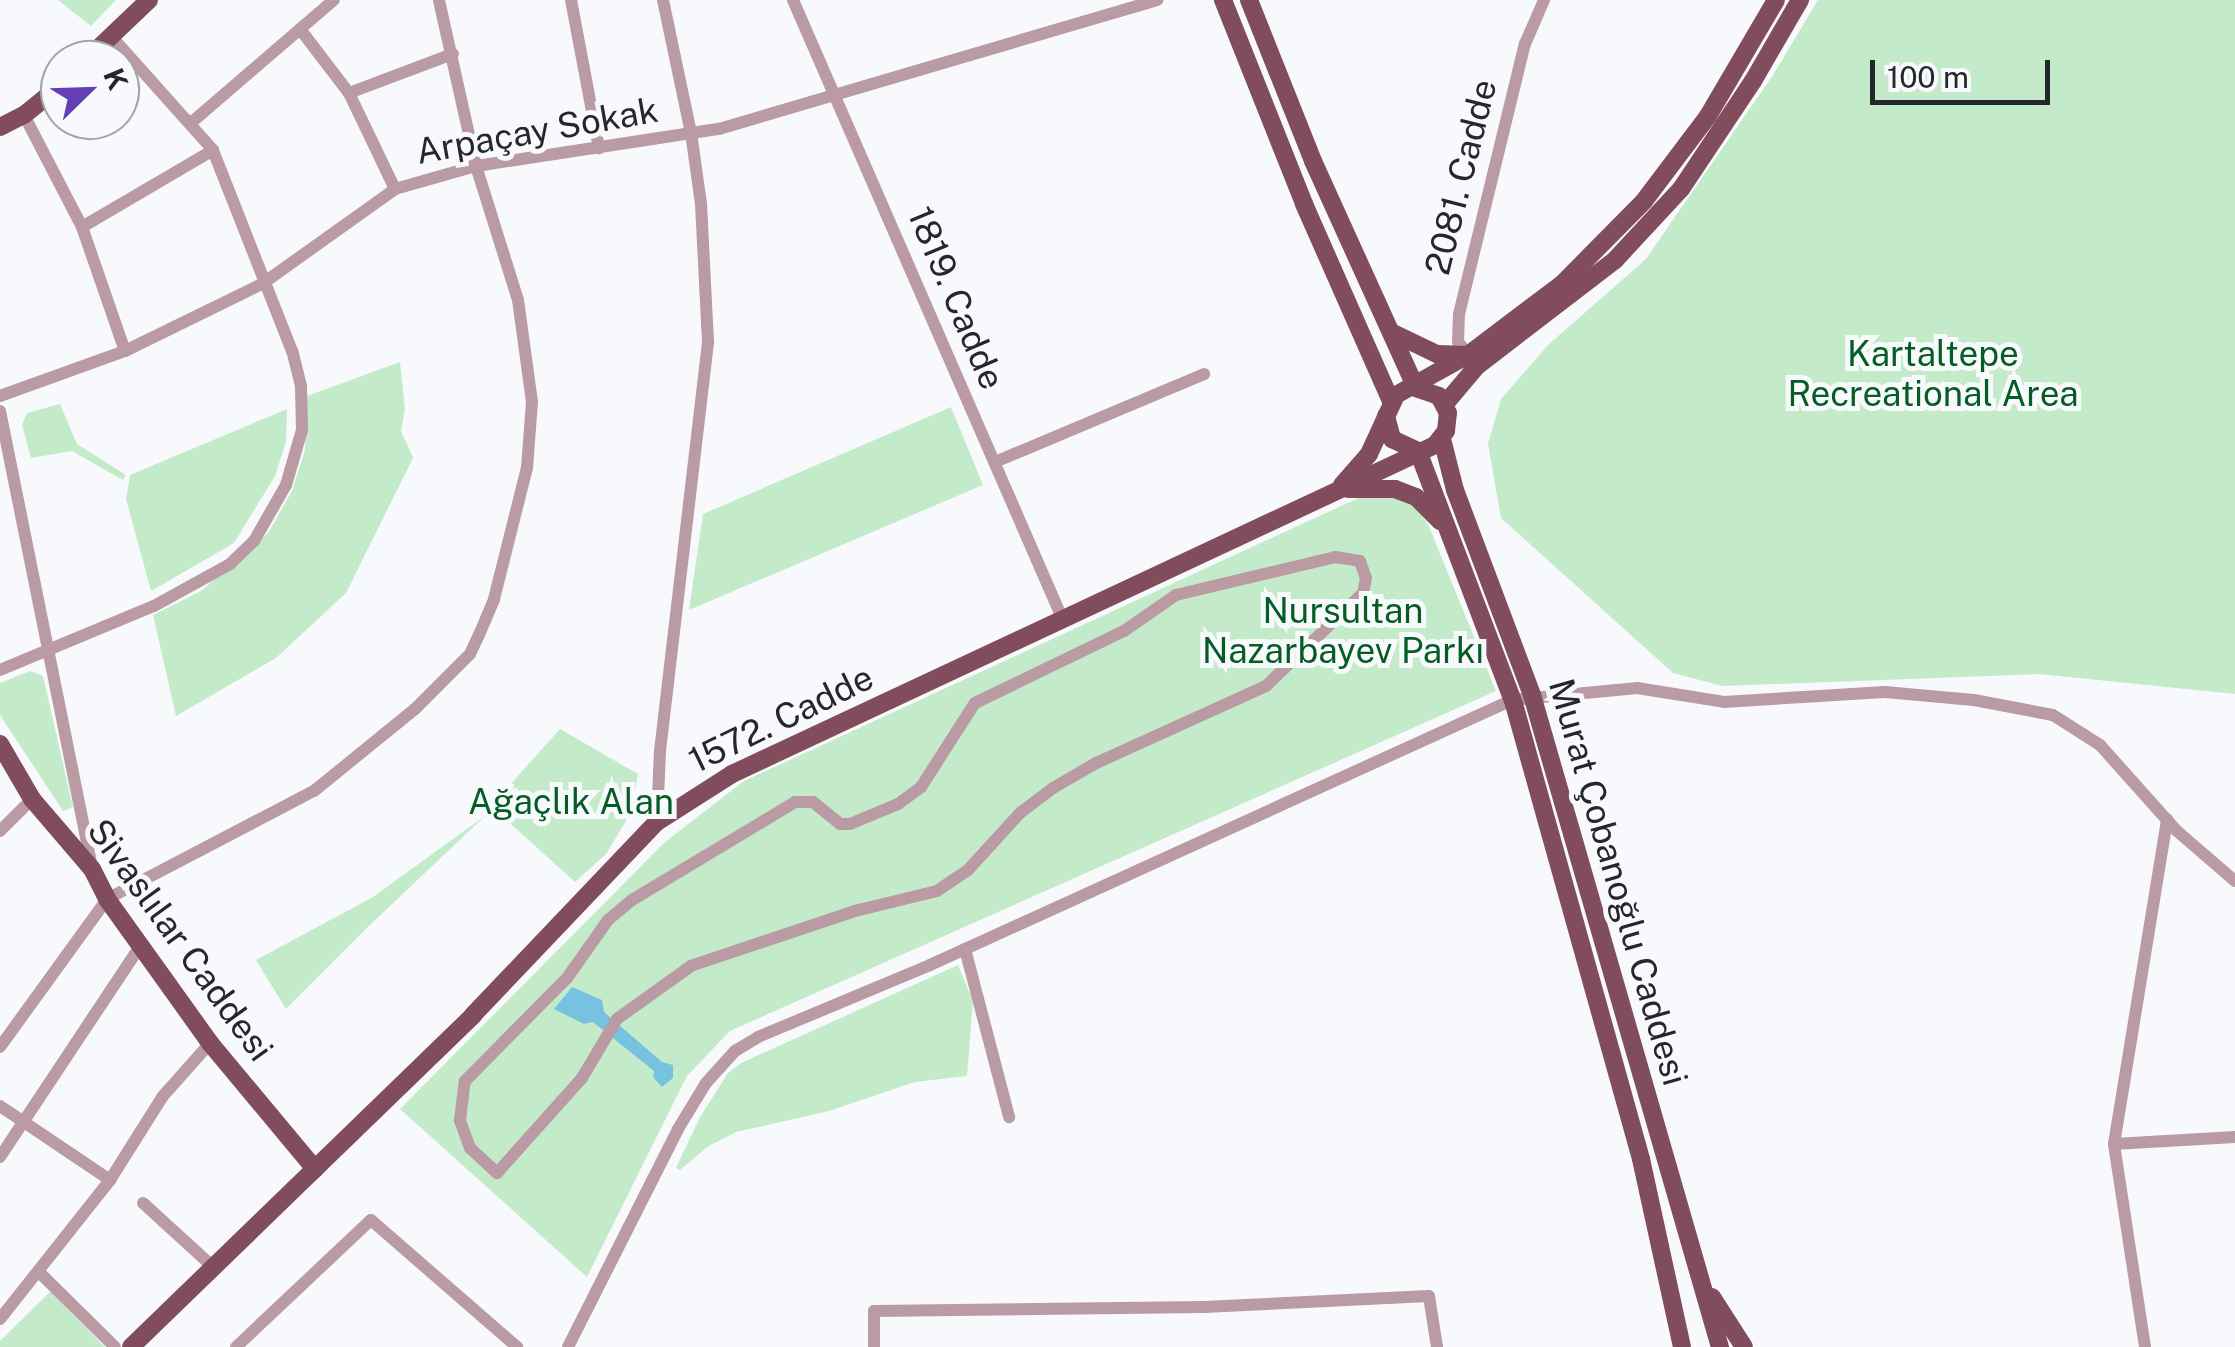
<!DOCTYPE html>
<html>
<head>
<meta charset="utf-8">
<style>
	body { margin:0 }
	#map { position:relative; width:2235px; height:1347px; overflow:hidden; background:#f8f9fd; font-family:"Public Sans",sans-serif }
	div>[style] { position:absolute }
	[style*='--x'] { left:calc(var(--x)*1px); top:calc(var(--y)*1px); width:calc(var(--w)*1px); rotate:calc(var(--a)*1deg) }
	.green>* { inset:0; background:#c4ebc9 }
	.water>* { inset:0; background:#77c2e1 }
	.minor>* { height:12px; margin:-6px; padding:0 6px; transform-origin:6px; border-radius:6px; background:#ba9aa3 }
	.major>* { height:18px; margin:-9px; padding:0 9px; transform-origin:9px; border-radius:9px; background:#814d5c }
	span { translate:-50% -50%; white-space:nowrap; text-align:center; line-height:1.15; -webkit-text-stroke:10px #f8f9fd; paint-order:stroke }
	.street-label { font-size:35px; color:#27272b }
	.park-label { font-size:35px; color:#055c24 }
	.north { position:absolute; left:40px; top:40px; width:100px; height:100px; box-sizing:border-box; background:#f8f9fd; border:2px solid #a4a5a9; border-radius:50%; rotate:67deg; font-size:28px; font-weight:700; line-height:40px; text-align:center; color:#27272b }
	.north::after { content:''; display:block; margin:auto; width:35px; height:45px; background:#643eb7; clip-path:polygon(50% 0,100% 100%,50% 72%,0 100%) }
	.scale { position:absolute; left:1870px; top:60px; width:180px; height:45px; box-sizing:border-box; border:5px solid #27272b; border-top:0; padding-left:12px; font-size:30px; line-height:35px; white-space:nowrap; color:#27272b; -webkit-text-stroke:8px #f8f9fd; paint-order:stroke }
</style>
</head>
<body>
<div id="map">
	<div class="green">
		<i style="clip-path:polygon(58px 0,116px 0,91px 26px)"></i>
		<i style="clip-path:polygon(1818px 0,2235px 0,2235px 694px,2039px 674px,1722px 686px,1673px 673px,1501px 518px,1488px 444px,1501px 399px,1548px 345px,1646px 259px,1773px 75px)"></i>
		<i style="clip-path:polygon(400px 362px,405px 409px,401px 431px,413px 458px,346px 593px,276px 658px,176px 716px,153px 615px,201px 591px,268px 533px,292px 491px,305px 450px,307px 396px)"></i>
		<i style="clip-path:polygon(60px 404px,77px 444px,126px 475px,123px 480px,72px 451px,31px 458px,22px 425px,27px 413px)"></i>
		<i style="clip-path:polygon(951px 407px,983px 485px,689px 610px,703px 514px)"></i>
		<i style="clip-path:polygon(287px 409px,286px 442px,275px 476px,234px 543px,151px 591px,126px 499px,130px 475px)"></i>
		<i style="clip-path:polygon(1365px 495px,1397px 495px,1416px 507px,1428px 524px,1496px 691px,730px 1031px,687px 1076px,587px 1277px,400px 1109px,665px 842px,744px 781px)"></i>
		<i style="clip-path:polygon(30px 671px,43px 676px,73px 807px,63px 811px,0 715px,0 683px)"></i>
		<i style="clip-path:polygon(560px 729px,638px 774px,631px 813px,606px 854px,575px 882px,491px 806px)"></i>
		<i style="clip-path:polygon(486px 815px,370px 925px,286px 1009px,256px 960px,373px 897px)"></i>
		<i style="clip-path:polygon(958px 965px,973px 1001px,967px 1076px,915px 1082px,829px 1111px,736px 1132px,707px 1147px,680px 1170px,676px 1168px,700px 1117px,728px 1073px,741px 1063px)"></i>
		<i style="clip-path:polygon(51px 1291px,105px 1347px,0 1347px,0 1341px)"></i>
	</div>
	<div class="water">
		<i style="clip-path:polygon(572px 987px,602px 1000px,604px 1012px,662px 1062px,673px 1065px,673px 1078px,662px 1087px,653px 1077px,654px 1071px,593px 1022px,584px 1024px,554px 1009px)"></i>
	</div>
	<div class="minor">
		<i style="--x:571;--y:0;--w:151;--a:79.3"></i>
		<i style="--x:793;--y:0;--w:676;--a:66.47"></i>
		<i style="--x:300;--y:29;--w:81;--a:52.6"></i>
		<i style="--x:349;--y:93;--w:106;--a:64.4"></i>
		<i style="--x:349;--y:93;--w:111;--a:-20.6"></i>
		<i style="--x:24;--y:115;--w:126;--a:62.6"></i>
		<i style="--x:82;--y:227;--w:131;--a:70.9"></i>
		<i style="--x:192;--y:122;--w:187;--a:-40.7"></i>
		<i style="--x:82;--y:227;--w:152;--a:-30.4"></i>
		<i style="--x:1469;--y:356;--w:18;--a:-128"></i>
		<i style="--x:1458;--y:342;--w:28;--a:-88"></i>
		<i style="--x:1459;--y:314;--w:278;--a:-76.3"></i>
		<i style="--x:1525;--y:44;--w:48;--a:-66.6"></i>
		<i style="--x:0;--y:396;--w:133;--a:-19.8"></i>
		<i style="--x:125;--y:351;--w:153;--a:-26.1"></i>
		<i style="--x:262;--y:284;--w:163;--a:-35.5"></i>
		<i style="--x:395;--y:189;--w:84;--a:-15.9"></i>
		<i style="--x:476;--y:166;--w:246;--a:-8.7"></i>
		<i style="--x:719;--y:129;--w:457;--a:-16.4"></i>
		<i style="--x:0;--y:411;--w:467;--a:78.6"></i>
		<i style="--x:995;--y:462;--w:227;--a:-22.8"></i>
		<i style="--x:1335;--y:557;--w:25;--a:9"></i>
		<i style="--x:1360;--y:561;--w:18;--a:71"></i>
		<i style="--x:1366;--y:578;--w:15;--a:101"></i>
		<i style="--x:1363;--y:593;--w:134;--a:136.2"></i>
		<i style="--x:1266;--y:686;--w:187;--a:155.6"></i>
		<i style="--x:1096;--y:763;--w:50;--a:149.8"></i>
		<i style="--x:1053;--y:788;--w:41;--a:142.9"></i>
		<i style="--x:1020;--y:813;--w:77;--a:132.4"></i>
		<i style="--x:968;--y:870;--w:37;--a:146"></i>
		<i style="--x:937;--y:891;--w:84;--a:166.3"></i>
		<i style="--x:855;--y:911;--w:173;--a:161.5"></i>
		<i style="--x:691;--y:966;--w:91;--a:144.4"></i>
		<i style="--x:617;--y:1019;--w:69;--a:120.7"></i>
		<i style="--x:582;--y:1078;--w:127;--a:131.8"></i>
		<i style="--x:497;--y:1173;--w:37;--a:-137"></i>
		<i style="--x:470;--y:1148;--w:30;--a:-110"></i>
		<i style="--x:460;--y:1120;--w:39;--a:-83"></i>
		<i style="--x:465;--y:1081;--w:145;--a:-45.3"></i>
		<i style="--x:567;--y:978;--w:71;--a:-54.7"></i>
		<i style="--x:608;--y:920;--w:31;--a:-40"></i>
		<i style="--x:632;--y:900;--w:190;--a:-31"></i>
		<i style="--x:795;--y:802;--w:18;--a:0"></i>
		<i style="--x:813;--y:802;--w:35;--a:39"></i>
		<i style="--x:840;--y:824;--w:10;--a:0"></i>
		<i style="--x:850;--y:824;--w:52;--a:-22.6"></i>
		<i style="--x:898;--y:804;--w:29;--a:-36"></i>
		<i style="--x:921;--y:787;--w:100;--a:-57.3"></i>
		<i style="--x:975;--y:703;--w:165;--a:-25.8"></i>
		<i style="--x:1124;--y:631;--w:63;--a:-34.7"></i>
		<i style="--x:1176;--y:595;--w:163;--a:-13.4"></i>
		<i style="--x:0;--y:670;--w:167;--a:-22.6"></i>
		<i style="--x:154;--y:606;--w:87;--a:-28.9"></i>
		<i style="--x:230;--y:564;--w:33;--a:-44"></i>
		<i style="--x:254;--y:541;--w:64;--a:-60.3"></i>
		<i style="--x:286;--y:485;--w:57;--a:-73.8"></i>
		<i style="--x:302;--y:430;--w:44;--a:-91.3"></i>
		<i style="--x:301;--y:386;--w:36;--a:-104"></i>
		<i style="--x:292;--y:351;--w:216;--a:-111.5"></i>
		<i style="--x:213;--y:150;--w:154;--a:-131.8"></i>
		<i style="--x:657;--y:822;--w:71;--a:-87.6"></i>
		<i style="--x:660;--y:751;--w:412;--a:-83.3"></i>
		<i style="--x:708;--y:342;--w:138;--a:-92.9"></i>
		<i style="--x:701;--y:204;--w:72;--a:-98"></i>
		<i style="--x:691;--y:133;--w:136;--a:-101.9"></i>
		<i style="--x:0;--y:831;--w:45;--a:-45"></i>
		<i style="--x:965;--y:949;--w:174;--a:75.3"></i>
		<i style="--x:0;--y:1047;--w:183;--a:-54.1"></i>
		<i style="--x:107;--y:899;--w:233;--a:-27.6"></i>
		<i style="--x:314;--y:791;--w:130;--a:-39.1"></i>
		<i style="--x:415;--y:709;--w:78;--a:-45"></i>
		<i style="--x:470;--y:654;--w:21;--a:-65"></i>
		<i style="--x:479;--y:635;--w:39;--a:-67"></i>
		<i style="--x:494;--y:599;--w:135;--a:-75.9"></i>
		<i style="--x:527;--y:468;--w:66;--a:-85.7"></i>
		<i style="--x:532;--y:402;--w:103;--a:-97.8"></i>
		<i style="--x:518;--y:300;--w:140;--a:-107.4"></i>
		<i style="--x:476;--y:166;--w:170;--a:-102.6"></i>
		<i style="--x:0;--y:1106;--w:133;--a:33.9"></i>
		<i style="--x:2114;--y:1144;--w:121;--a:-3.3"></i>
		<i style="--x:0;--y:1157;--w:255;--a:-56.4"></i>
		<i style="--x:143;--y:1203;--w:92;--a:42.4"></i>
		<i style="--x:40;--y:1273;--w:105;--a:44.6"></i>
		<i style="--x:0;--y:1319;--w:177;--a:-51.6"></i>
		<i style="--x:110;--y:1180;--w:99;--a:-57.8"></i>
		<i style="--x:163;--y:1096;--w:71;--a:-48.4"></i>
		<i style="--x:236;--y:1347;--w:185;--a:-43.3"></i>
		<i style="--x:371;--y:1220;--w:194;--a:41"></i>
		<i style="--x:568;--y:1347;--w:244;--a:-63.2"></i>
		<i style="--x:678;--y:1129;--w:54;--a:-58.7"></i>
		<i style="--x:706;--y:1083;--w:43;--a:-47.8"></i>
		<i style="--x:735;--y:1051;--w:27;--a:-31"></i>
		<i style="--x:758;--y:1037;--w:186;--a:-22.7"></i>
		<i style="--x:930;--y:965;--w:639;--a:-24.48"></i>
		<i style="--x:1512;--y:700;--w:126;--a:-5.5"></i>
		<i style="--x:1637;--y:688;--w:88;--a:9.1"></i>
		<i style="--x:1724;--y:702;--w:161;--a:-3.6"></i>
		<i style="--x:1885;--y:692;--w:89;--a:5.1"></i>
		<i style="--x:1974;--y:700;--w:80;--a:10.8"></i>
		<i style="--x:2053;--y:715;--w:56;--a:32.6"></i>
		<i style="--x:2100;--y:745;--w:115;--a:48.2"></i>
		<i style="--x:2177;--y:831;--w:77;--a:40.8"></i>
		<i style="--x:874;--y:1347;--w:36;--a:-90"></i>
		<i style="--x:874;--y:1311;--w:330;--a:-0.7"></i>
		<i style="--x:1204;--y:1307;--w:225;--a:-2.8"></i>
		<i style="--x:1429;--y:1296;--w:52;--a:81.1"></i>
		<i style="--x:2145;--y:1347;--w:205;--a:-98.7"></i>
		<i style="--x:2114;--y:1144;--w:329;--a:-80.7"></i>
	</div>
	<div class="major">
		<i style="--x:1223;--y:0;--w:219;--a:68.3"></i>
		<i style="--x:1304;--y:204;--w:215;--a:66.2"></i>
		<i style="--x:1249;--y:0;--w:173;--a:68.3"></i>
		<i style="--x:1313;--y:161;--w:249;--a:65.6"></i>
		<i style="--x:86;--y:60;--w:87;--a:-43.6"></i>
		<i style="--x:0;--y:127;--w:27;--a:-27"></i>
		<i style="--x:24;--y:115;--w:46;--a:-38.9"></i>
		<i style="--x:1391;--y:332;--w:51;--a:25.6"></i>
		<i style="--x:1437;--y:354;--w:31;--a:2"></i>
		<i style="--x:1445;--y:404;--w:50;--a:-49.9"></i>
		<i style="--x:1477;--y:366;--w:174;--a:-37.5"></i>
		<i style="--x:1615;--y:260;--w:97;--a:-47.1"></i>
		<i style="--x:1681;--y:189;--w:130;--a:-56.3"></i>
		<i style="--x:1753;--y:81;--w:94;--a:-59.9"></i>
		<i style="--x:1386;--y:416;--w:24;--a:75"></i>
		<i style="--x:1392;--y:439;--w:29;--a:25"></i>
		<i style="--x:1442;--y:439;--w:53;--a:75.7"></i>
		<i style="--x:1455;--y:490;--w:219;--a:69.4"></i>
		<i style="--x:1532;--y:695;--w:679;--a:73.92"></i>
		<i style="--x:1418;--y:451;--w:271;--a:69.2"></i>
		<i style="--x:1514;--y:704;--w:472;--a:74.4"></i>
		<i style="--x:1641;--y:1159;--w:192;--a:77.7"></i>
		<i style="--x:1342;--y:485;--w:41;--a:-48.9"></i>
		<i style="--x:1369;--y:454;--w:65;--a:-65.4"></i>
		<i style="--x:1396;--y:395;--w:82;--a:-29.1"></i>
		<i style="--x:1468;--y:355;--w:118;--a:-37.1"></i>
		<i style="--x:1562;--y:284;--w:117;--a:-45.3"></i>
		<i style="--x:1644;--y:201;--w:106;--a:-53"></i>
		<i style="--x:1708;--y:116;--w:134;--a:-59.6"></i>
		<i style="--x:1348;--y:489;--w:47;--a:0"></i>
		<i style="--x:1395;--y:489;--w:22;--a:21"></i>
		<i style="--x:1416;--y:497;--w:34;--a:45"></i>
		<i style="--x:0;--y:744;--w:64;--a:59.8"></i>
		<i style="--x:32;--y:799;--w:92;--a:49.4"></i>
		<i style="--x:92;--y:869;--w:34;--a:63"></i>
		<i style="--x:107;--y:899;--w:177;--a:54.4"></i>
		<i style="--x:210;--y:1043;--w:164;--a:50.2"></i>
		<i style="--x:1712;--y:1297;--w:59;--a:57.4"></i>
		<i style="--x:131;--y:1347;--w:477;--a:-44.1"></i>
		<i style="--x:473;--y:1015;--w:267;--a:-46.4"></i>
		<i style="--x:657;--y:822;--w:89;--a:-32.6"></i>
		<i style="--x:732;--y:774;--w:776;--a:-25.08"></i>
		<i style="--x:1435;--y:445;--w:18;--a:-52"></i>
		<i style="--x:1446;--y:431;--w:18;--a:-84"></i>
		<i style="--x:1448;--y:413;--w:19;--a:-118"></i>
		<i style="--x:1439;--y:396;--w:24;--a:-161"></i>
	</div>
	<div class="street-label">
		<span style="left:537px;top:131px;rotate:-10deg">Arpaçay Sokak</span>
		<span style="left:1461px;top:177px;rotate:-76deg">2081. Cadde</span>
		<span style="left:956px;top:298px;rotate:67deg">1819. Cadde</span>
		<span style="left:781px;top:719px;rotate:-26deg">1572. Cadde</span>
		<span style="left:1618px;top:882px;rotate:74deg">Murat Çobanoğlu Caddesi</span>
		<span style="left:180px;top:940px;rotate:54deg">Sivaslılar Caddesi</span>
	</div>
	<div class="park-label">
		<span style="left:1933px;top:374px">Kartaltepe<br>Recreational Area</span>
		<span style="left:1343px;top:631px">Nursultan<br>Nazarbayev Parkı</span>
		<span style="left:571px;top:802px">Ağaçlık Alan</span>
	</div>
	<div class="north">K</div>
	<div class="scale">100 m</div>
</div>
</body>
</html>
